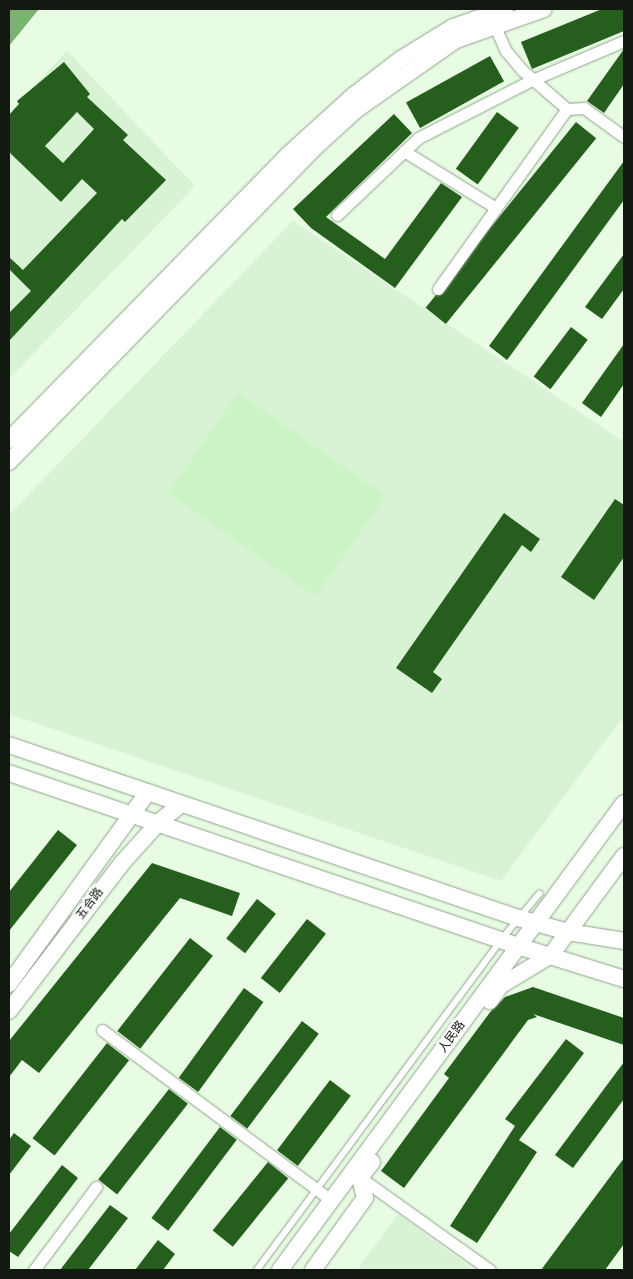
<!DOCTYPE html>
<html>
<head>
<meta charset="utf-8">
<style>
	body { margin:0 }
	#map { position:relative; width:633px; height:1279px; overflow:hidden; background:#e8fce4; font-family:"Nunito Sans","Noto Sans SC",sans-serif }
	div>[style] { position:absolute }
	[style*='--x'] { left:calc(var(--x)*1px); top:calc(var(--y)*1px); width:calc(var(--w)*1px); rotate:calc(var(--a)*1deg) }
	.built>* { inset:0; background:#d8f2d4 }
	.green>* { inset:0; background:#ccf3c5; transform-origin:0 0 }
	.water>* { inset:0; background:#79b36f }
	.building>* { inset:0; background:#265e1d; transform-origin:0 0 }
	.roads { filter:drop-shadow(0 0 1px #90a28d) drop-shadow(0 0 1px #90a28d) }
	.lane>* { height:5.5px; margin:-2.75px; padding:0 2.75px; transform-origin:2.75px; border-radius:2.75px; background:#fff }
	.street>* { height:11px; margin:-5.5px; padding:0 5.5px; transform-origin:5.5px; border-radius:5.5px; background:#fff }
	.secondary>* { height:16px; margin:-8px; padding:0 8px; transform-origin:8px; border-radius:8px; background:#fff }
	span { translate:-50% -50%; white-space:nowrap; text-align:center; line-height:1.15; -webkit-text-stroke:5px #fff; paint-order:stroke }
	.street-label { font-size:12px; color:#121911 }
	.frame { position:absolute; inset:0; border:10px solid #121911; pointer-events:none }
</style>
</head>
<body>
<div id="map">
	<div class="built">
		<i style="clip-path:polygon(67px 51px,195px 186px,9px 379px,9px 113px)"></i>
		<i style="clip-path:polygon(293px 221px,624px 442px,624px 716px,501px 881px,9px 714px,9px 515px)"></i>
		<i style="clip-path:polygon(398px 1214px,474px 1270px,357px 1270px)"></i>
	</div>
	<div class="green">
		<i style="left:238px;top:393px;width:180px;height:122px;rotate:35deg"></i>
	</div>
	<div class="water">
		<i style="clip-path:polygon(9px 9px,39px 9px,9px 46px)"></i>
	</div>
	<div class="building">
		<i style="clip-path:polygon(602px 9px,624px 9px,624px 31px,532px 69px,521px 42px)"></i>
		<i style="clip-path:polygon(624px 49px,624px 84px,604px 113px,587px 101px)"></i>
		<i style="left:490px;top:56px;width:29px;height:96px;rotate:61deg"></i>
		<i style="clip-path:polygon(evenodd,64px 62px,90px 94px,87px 97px,128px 135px,123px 140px,166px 180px,125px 222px,122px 219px,9px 341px,9px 313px,31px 291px,9px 269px,9px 257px,23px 270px,97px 193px,82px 179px,61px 202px,9px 152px,9px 115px,19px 104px,17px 101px,64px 62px,77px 112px,94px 129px,63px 163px,45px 146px,77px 112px)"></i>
		<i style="left:497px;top:112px;width:27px;height:70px;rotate:36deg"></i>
		<i style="clip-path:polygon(394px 114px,412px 133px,326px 217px,385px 259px,441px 183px,462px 197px,395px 288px,311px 228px,293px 209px)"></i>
		<i style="left:576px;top:122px;width:26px;height:239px;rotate:39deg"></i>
		<i style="clip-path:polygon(624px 161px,624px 200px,507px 360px,489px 346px)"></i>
		<i style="clip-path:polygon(624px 254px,624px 289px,602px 319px,585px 307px)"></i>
		<i style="left:571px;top:327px;width:21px;height:62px;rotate:37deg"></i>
		<i style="clip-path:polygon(624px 344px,624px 384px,601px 417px,582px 403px)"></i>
		<i style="clip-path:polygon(615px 499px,624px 505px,624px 557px,594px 600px,561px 577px)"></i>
		<i style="clip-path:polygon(504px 513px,540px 539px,531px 552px,522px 545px,433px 672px,442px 679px,432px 693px,396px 668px)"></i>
		<i style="clip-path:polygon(58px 830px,77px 845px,9px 931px,9px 892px)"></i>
		<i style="clip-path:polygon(152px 863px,240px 893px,232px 916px,180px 898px,39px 1073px,22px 1060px,9px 1077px,9px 1041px)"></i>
		<i style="left:257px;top:899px;width:24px;height:50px;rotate:38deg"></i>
		<i style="left:307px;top:919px;width:24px;height:75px;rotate:38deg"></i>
		<i style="left:190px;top:938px;width:29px;height:118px;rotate:38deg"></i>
		<i style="clip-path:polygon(533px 987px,624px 1018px,624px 1045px,533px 1014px,537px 1017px,528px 1020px,404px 1188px,381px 1171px,449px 1078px,444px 1074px,491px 1011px,505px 997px)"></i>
		<i style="left:244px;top:988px;width:24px;height:111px;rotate:36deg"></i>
		<i style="left:302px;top:1021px;width:21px;height:119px;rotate:37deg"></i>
		<i style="clip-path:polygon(566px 1039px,584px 1053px,519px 1140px,537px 1152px,477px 1243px,450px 1226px,515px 1126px,505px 1119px)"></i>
		<i style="left:107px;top:1043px;width:28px;height:121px;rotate:38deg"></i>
		<i style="clip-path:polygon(624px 1062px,624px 1099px,573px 1168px,555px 1155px)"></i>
		<i style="left:330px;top:1080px;width:26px;height:88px;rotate:37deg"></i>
		<i style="left:169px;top:1089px;width:24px;height:115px;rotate:38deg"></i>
		<i style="left:220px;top:1127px;width:21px;height:114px;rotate:37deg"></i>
		<i style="clip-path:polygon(14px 1133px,31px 1146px,9px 1175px,9px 1140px)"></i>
		<i style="clip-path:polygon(624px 1158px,624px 1244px,605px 1270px,541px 1270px)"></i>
		<i style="left:268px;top:1162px;width:26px;height:88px;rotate:39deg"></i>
		<i style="clip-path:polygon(62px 1165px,78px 1178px,18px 1257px,9px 1251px,9px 1234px)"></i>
		<i style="clip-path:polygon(110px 1205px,128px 1218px,88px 1270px,60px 1270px)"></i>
		<i style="clip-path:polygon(158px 1240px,175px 1254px,163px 1270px,135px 1270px)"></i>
	</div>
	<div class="roads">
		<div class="lane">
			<i style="--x:257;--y:1270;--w:410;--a:-53.5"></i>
			<i style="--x:501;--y:940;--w:60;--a:-50.4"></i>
		</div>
		<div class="street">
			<i style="--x:492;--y:20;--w:34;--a:66"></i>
			<i style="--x:506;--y:51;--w:25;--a:50"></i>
			<i style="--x:522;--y:70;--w:60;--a:40.9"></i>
			<i style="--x:404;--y:151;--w:108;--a:31.8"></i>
			<i style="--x:337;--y:215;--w:112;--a:-43.5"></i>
			<i style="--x:418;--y:138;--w:128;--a:-27"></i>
			<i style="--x:532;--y:80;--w:100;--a:-23"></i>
			<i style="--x:438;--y:289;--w:221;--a:-54.4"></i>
			<i style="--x:567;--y:109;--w:17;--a:-3"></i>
			<i style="--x:584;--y:108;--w:49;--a:35.9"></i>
			<i style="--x:102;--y:1030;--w:285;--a:36.6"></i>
			<i style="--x:358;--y:1176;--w:162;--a:35.5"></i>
			<i style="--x:34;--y:1270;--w:104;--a:-53.2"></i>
		</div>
		<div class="secondary">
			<i style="--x:9;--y:440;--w:399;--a:-45.6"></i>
			<i style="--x:288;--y:155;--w:89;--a:-42.3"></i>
			<i style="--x:354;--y:95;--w:59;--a:-37.5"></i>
			<i style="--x:401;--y:59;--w:61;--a:-31.6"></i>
			<i style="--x:453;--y:27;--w:55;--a:-19.1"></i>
			<i style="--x:9;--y:462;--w:434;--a:-45.8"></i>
			<i style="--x:311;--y:151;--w:61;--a:-42.3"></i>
			<i style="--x:356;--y:110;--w:122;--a:-35"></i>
			<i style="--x:456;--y:40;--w:93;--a:-19.4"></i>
			<i style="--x:9;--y:745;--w:538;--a:18.77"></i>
			<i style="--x:518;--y:918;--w:52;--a:15.6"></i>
			<i style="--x:568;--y:932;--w:57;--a:9.1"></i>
			<i style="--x:9;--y:773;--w:538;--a:18.77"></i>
			<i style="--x:518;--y:946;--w:111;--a:17.3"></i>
			<i style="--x:9;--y:984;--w:237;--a:-54.1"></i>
			<i style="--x:490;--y:1001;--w:18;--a:-56"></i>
			<i style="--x:500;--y:986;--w:60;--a:-31.3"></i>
			<i style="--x:551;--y:955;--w:123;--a:-53.6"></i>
			<i style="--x:9;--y:1011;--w:188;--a:-52.6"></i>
			<i style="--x:123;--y:862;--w:54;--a:-48"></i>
			<i style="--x:159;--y:822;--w:27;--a:-39"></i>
			<i style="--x:280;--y:1270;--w:580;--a:-53.62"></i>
			<i style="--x:313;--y:1270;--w:89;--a:-54.2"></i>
			<i style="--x:365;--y:1198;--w:21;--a:-104"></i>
			<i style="--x:360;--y:1178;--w:20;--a:-53"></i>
		</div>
	</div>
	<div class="street-label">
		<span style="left:90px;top:904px;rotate:-53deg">五合路</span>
		<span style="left:452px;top:1037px;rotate:-54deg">人民路</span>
	</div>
	<div class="frame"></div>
</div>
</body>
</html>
